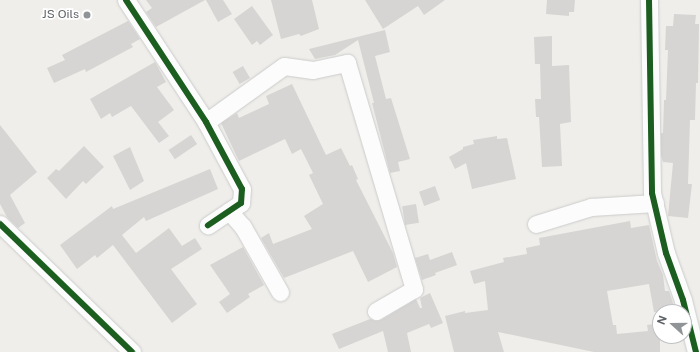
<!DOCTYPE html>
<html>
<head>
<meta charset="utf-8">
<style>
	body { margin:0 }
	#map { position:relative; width:700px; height:352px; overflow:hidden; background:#efeeea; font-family:"Public Sans",sans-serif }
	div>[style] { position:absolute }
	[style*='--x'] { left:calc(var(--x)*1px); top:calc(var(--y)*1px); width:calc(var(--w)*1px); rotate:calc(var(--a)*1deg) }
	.building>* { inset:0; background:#d6d5d3; transform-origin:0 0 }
	.roads { filter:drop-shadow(0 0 1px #cbcccc) drop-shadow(0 0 1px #cbcccc) }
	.minor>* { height:17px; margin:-8.5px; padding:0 8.5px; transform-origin:8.5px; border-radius:8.5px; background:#fdfcfc }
	.cycleway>* { height:6px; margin:-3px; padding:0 3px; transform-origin:3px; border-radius:3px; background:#1b5e20 }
	.dots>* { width:11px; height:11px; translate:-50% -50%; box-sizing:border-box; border:2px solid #fff; border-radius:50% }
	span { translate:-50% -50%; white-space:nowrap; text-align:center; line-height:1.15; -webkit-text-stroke:3.5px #fff; paint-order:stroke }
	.poi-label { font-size:12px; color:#5f6368 }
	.right { translate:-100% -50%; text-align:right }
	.north { position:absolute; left:652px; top:304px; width:40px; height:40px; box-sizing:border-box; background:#fff; border:1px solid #bfc1c3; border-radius:50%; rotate:291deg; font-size:11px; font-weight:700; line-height:16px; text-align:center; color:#5f6368 }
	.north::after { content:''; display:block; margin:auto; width:14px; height:18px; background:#919496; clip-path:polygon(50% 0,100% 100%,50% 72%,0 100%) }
</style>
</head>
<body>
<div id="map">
	<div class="building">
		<i style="clip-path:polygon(146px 0,205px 0,156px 27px,146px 12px,152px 8px)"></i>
		<i style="clip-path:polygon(206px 0,223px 0,232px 14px,218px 22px)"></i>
		<i style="clip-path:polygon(271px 0,312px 0,319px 29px,301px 36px,299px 34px,281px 39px)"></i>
		<i style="clip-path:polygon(365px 0,445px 0,424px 15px,418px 6px,383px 29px)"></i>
		<i style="clip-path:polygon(547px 0,575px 0,574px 12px,569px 12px,569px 16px,546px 14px)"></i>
		<i style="clip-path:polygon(252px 6px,273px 35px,260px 45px,257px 41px,252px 45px,234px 19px)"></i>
		<i style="clip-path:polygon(674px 14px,696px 15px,695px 24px,699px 24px,698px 83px,696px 83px,695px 120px,690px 120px,688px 184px,692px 184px,688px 218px,668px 216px,673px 163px,663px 162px,661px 155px,661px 133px,663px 133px,664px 100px,666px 100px,668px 50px,665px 50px,666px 26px,673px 26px)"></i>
		<i style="clip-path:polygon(128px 21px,140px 39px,131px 44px,133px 47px,86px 72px,85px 69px,54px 83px,47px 68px,65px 60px,62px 55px)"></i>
		<i style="clip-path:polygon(385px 30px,390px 52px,375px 56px,386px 99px,391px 98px,410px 159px,398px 162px,400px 171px,390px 173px,372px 103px,374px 103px,358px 40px,335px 55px,315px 59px,309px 49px)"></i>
		<i style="clip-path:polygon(552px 36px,552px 66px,569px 65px,571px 122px,560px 124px,562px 166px,542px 167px,539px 117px,536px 117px,535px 99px,541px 99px,540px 64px,535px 64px,534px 37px)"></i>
		<i style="clip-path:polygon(155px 62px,166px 82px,157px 87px,174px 110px,158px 122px,169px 136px,159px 143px,131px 106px,112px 117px,110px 113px,101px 119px,90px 99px)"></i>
		<i style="left:243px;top:66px;width:14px;height:12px;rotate:60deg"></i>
		<i style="clip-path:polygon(292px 84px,326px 155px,341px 148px,350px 166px,352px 165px,358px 179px,356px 180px,393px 253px,397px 267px,368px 282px,353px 251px,284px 278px,261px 238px,269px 233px,273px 244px,312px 229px,304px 216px,323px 204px,309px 175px,313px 173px,301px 149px,292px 154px,285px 139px,239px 161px,221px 123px,237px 113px,239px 118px,269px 104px,266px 96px)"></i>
		<i style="clip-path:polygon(0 125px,37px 172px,10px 195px,25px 223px,18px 228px,7px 217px,0 204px)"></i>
		<i style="left:191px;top:135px;width:11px;height:27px;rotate:56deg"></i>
		<i style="clip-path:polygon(497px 136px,497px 139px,507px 138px,516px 179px,472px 189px,466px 163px,455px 169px,449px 157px,463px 149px,463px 147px,474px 144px,473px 140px)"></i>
		<i style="clip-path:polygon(84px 146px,104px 167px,86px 184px,83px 181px,66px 199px,47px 178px,56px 169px,59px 171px)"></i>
		<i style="clip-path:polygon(130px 147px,144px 181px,130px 190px,113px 156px)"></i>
		<i style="clip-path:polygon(210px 169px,218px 189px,146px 221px,144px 217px,122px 235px,136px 253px,169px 228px,182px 246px,195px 238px,202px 249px,171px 269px,197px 304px,172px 323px,113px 245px,97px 258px,95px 255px,77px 269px,60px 245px,112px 206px,113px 209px)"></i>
		<i style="left:435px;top:186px;width:15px;height:17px;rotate:70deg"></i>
		<i style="left:416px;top:204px;width:19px;height:14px;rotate:81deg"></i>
		<i style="clip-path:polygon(630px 221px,631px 228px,649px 225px,657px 261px,663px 275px,665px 291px,669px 291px,676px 312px,654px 312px,649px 284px,607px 291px,613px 325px,616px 325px,617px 334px,648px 331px,647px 325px,660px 323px,660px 352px,594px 352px,498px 332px,504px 352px,454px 352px,445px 316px,465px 311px,465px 313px,488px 310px,485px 281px,474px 284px,470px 271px,504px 262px,503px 258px,527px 254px,526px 248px,540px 245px,539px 238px)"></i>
		<i style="clip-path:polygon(243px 247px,264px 285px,248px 294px,250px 297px,227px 313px,219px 302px,230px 294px,210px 265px)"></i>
		<i style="clip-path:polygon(452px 252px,457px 265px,435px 273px,436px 275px,422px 280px,415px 258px,428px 254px,430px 260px)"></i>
		<i style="clip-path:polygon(430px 293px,443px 323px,431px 328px,429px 324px,407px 333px,411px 352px,388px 352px,383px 331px,339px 349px,332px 334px,370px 319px,376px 321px,381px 320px,416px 299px,420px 308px,422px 308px,420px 298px)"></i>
	</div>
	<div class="roads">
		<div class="minor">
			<i style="--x:126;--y:0;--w:146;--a:56.7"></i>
			<i style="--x:206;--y:122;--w:76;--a:61.8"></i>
			<i style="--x:242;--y:189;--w:14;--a:94"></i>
			<i style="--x:241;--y:203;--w:40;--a:146"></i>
			<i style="--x:649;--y:0;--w:193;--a:89.1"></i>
			<i style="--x:652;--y:193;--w:62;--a:76.9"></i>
			<i style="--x:666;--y:253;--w:50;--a:70.1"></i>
			<i style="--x:683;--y:300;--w:54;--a:76"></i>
			<i style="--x:206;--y:122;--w:96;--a:-35.7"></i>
			<i style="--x:284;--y:66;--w:29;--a:8"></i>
			<i style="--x:313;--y:70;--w:35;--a:-12"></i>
			<i style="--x:347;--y:63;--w:236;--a:73.5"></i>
			<i style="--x:414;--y:289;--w:44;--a:149.9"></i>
			<i style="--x:229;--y:211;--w:21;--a:49"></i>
			<i style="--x:243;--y:227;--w:75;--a:60.4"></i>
			<i style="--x:0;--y:224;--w:184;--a:44.1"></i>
			<i style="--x:536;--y:224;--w:58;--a:-17.2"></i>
			<i style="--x:591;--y:207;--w:64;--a:-3.6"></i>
		</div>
	</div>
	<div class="cycleway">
		<i style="--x:126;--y:0;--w:146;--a:56.7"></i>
		<i style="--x:206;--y:122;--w:76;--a:61.8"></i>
		<i style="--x:242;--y:189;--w:14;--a:94"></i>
		<i style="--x:241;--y:203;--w:40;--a:146"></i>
		<i style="--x:649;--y:0;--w:193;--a:89.1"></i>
		<i style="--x:652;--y:193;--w:62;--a:76.9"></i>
		<i style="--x:666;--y:253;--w:50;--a:70.1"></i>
		<i style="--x:683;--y:300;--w:54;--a:76"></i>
		<i style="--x:0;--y:224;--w:184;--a:44.1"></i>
	</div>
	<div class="dots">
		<i style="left:87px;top:15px;background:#919496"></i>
	</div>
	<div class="poi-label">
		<span class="right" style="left:79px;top:15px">JS Oils</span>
	</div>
	<div class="north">N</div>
</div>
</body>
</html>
